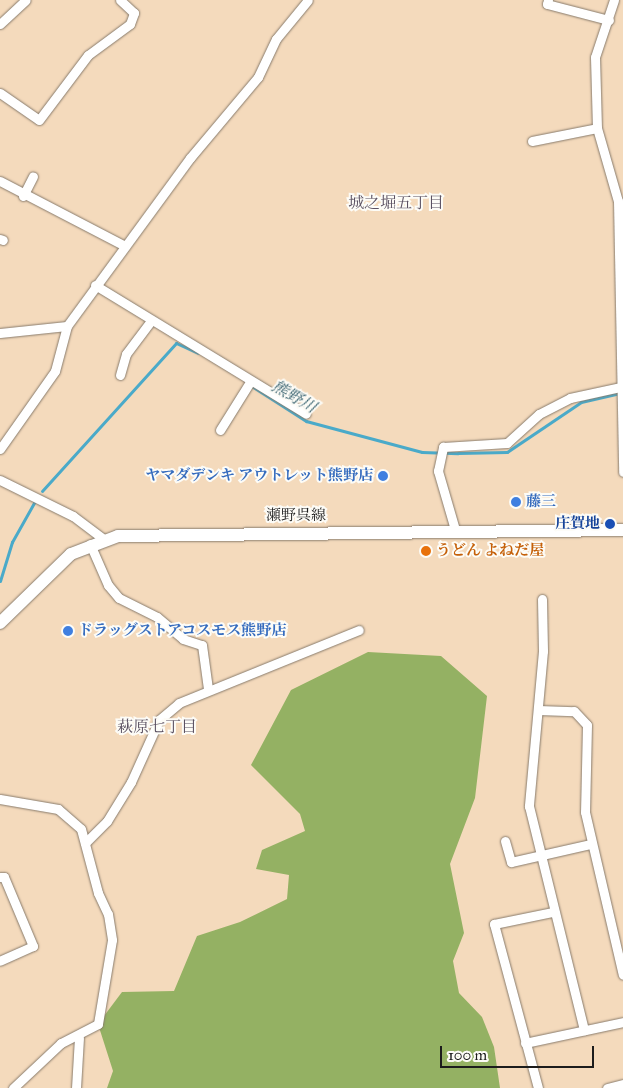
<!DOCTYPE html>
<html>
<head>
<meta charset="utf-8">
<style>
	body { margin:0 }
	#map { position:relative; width:623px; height:1088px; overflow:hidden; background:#f4dabc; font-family:"IM FELL Great Primer","Noto Serif JP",serif }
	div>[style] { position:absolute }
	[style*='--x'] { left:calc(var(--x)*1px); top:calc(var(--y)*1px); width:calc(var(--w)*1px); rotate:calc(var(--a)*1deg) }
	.forest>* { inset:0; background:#94b163 }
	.stream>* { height:3px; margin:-1.5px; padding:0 1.5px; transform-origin:1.5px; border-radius:1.5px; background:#4aaac9 }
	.roads { filter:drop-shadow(0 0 1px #887b6c) drop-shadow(0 0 1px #887b6c) }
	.street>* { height:9px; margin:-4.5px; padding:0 4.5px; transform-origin:4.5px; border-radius:4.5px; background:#fff }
	.secondary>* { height:12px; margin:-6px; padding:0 6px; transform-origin:6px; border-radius:6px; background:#fff }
	.dots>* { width:14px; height:14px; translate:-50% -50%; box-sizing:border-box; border:2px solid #fdfcf7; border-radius:50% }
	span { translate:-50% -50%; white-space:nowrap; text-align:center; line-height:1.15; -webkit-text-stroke:4px #fdfcf7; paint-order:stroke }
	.shop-label { font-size:15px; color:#366cbe; font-weight:700 }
	.right { translate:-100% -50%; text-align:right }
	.left { translate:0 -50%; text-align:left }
	.street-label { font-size:15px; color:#1c1c1c }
	.transit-label { font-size:15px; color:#164399; font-weight:700 }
	.food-label { font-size:15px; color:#c56008; font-weight:700 }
	.neighbourhood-label { font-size:16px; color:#5b5162 }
	.water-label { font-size:16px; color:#315c6a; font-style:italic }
	.scale { position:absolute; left:440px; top:1046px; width:154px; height:22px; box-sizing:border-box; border:2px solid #1c1c1c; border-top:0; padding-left:6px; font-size:15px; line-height:18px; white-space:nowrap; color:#1c1c1c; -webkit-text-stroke:4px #fdfcf7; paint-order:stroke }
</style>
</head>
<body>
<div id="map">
	<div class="forest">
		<i style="clip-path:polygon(368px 652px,441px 656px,487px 696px,475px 798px,450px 864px,464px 933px,453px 961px,459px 993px,482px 1017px,494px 1047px,500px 1088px,107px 1088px,113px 1071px,98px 1024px,122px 992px,174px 991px,197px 936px,240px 922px,287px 899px,289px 875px,256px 869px,262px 850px,305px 831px,300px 814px,251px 765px,291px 690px)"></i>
	</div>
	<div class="stream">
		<i style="--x:250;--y:385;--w:67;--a:32.7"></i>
		<i style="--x:306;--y:421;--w:120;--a:15"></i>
		<i style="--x:422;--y:452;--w:36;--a:2"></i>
		<i style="--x:458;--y:453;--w:49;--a:-1.2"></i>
		<i style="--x:507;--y:452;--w:89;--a:-34"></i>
		<i style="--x:581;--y:402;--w:40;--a:-13"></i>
		<i style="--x:42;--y:491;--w:200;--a:-47.8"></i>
		<i style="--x:176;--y:343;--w:24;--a:24"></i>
		<i style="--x:0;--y:581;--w:41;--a:-72.9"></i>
		<i style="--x:12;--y:542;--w:47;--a:-60.7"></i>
	</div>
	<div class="roads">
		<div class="street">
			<i style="--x:548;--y:0;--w:4;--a:104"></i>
			<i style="--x:547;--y:4;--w:64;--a:14.5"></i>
			<i style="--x:614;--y:0;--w:60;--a:108.4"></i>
			<i style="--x:595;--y:57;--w:71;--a:88.4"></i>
			<i style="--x:597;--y:128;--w:76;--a:74"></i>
			<i style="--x:618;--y:201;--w:271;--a:88.9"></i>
			<i style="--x:0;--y:24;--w:35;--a:-43"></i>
			<i style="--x:0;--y:93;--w:47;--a:34.7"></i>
			<i style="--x:39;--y:120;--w:81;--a:-53"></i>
			<i style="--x:88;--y:55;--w:52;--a:-36.4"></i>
			<i style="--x:130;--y:24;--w:12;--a:-70"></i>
			<i style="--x:134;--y:13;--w:19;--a:-137"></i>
			<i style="--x:532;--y:141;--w:66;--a:-11.3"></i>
			<i style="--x:0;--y:181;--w:141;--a:27.5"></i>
			<i style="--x:23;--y:196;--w:22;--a:-63"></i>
			<i style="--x:0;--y:239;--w:3;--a:18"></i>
			<i style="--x:95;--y:285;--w:247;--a:31.4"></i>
			<i style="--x:0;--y:333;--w:67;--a:-6"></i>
			<i style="--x:120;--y:375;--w:22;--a:-74"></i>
			<i style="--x:126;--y:354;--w:40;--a:-53"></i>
			<i style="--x:220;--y:430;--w:57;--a:-58"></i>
			<i style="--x:0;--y:449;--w:95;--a:-54.8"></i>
			<i style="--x:55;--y:371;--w:47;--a:-75.1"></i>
			<i style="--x:67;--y:326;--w:208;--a:-53.8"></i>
			<i style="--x:190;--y:158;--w:106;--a:-50"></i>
			<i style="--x:258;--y:77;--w:42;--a:-64.7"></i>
			<i style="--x:276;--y:39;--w:50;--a:-50.6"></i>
			<i style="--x:0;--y:480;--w:81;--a:26.3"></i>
			<i style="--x:73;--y:516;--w:38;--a:37"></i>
			<i style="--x:456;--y:533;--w:65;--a:-106.2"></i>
			<i style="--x:438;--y:471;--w:25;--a:-78"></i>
			<i style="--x:443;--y:447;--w:64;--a:-3.6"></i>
			<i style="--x:507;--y:443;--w:43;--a:-42.2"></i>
			<i style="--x:539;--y:414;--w:35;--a:-27"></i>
			<i style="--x:570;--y:398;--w:51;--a:-12.4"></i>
			<i style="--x:90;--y:544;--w:45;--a:66.3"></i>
			<i style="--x:108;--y:585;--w:17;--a:50"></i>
			<i style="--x:119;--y:598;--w:42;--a:26.6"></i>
			<i style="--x:157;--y:617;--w:34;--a:40"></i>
			<i style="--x:183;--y:639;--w:20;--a:18"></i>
			<i style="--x:202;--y:645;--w:44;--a:82.2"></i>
			<i style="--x:542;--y:599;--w:52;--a:88.9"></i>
			<i style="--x:543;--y:651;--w:156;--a:95.2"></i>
			<i style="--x:529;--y:806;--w:231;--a:76.2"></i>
			<i style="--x:538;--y:710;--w:36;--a:2"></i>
			<i style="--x:574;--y:711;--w:19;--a:47"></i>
			<i style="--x:587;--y:725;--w:87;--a:91.3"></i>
			<i style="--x:585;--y:812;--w:167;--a:76.9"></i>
			<i style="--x:0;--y:799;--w:59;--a:9.8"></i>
			<i style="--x:58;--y:809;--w:30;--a:41"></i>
			<i style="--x:81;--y:829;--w:66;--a:75.1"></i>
			<i style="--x:98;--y:893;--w:23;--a:65"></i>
			<i style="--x:108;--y:914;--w:26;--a:81"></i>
			<i style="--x:112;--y:940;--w:85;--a:99.5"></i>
			<i style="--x:98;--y:1024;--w:42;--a:152.8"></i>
			<i style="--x:61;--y:1043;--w:66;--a:136.8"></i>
			<i style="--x:505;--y:841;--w:22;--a:74"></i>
			<i style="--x:511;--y:862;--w:82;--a:-12.7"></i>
			<i style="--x:85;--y:843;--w:31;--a:-45"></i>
			<i style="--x:107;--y:821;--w:46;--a:-58.4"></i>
			<i style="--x:131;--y:782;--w:68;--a:-65.7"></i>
			<i style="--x:159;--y:720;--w:26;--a:-40"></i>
			<i style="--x:179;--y:703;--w:194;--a:-22.1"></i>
			<i style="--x:0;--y:877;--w:4;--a:0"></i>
			<i style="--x:4;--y:877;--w:75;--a:67.2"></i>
			<i style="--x:33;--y:946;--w:36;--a:156"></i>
			<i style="--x:525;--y:1043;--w:100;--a:-12.1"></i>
			<i style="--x:76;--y:1088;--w:50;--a:-86.6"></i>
			<i style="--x:538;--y:1088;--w:170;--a:-105"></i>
			<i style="--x:494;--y:924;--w:59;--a:-11.7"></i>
			<i style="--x:607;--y:1088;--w:16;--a:-14"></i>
		</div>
		<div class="secondary">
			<i style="--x:0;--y:623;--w:99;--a:-44.2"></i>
			<i style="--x:71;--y:554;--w:50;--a:-21"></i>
			<i style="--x:118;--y:536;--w:505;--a:-0.68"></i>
		</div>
	</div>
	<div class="dots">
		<i style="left:383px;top:476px;background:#3f7fe0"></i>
		<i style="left:516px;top:502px;background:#3f7fe0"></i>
		<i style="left:610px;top:524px;background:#1a4fb4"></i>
		<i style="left:426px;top:551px;background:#e8710a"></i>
		<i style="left:68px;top:631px;background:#3f7fe0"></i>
	</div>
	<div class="shop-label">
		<span class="right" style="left:373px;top:476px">ヤマダデンキ アウトレット熊野店</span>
		<span class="left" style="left:526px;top:502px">藤三</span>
		<span class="left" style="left:78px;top:631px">ドラッグストアコスモス熊野店</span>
	</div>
	<div class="street-label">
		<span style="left:296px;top:516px">瀬野呉線</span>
	</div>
	<div class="transit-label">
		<span class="right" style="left:600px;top:524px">庄賀地</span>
	</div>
	<div class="food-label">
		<span class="left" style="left:436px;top:551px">うどん よねだ屋</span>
	</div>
	<div class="neighbourhood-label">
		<span style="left:396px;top:203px">城之堀五丁目</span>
		<span style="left:157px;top:727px">萩原七丁目</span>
	</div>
	<div class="water-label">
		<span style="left:294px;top:397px;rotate:30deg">熊野川</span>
	</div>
	<div class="scale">100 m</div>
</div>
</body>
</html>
